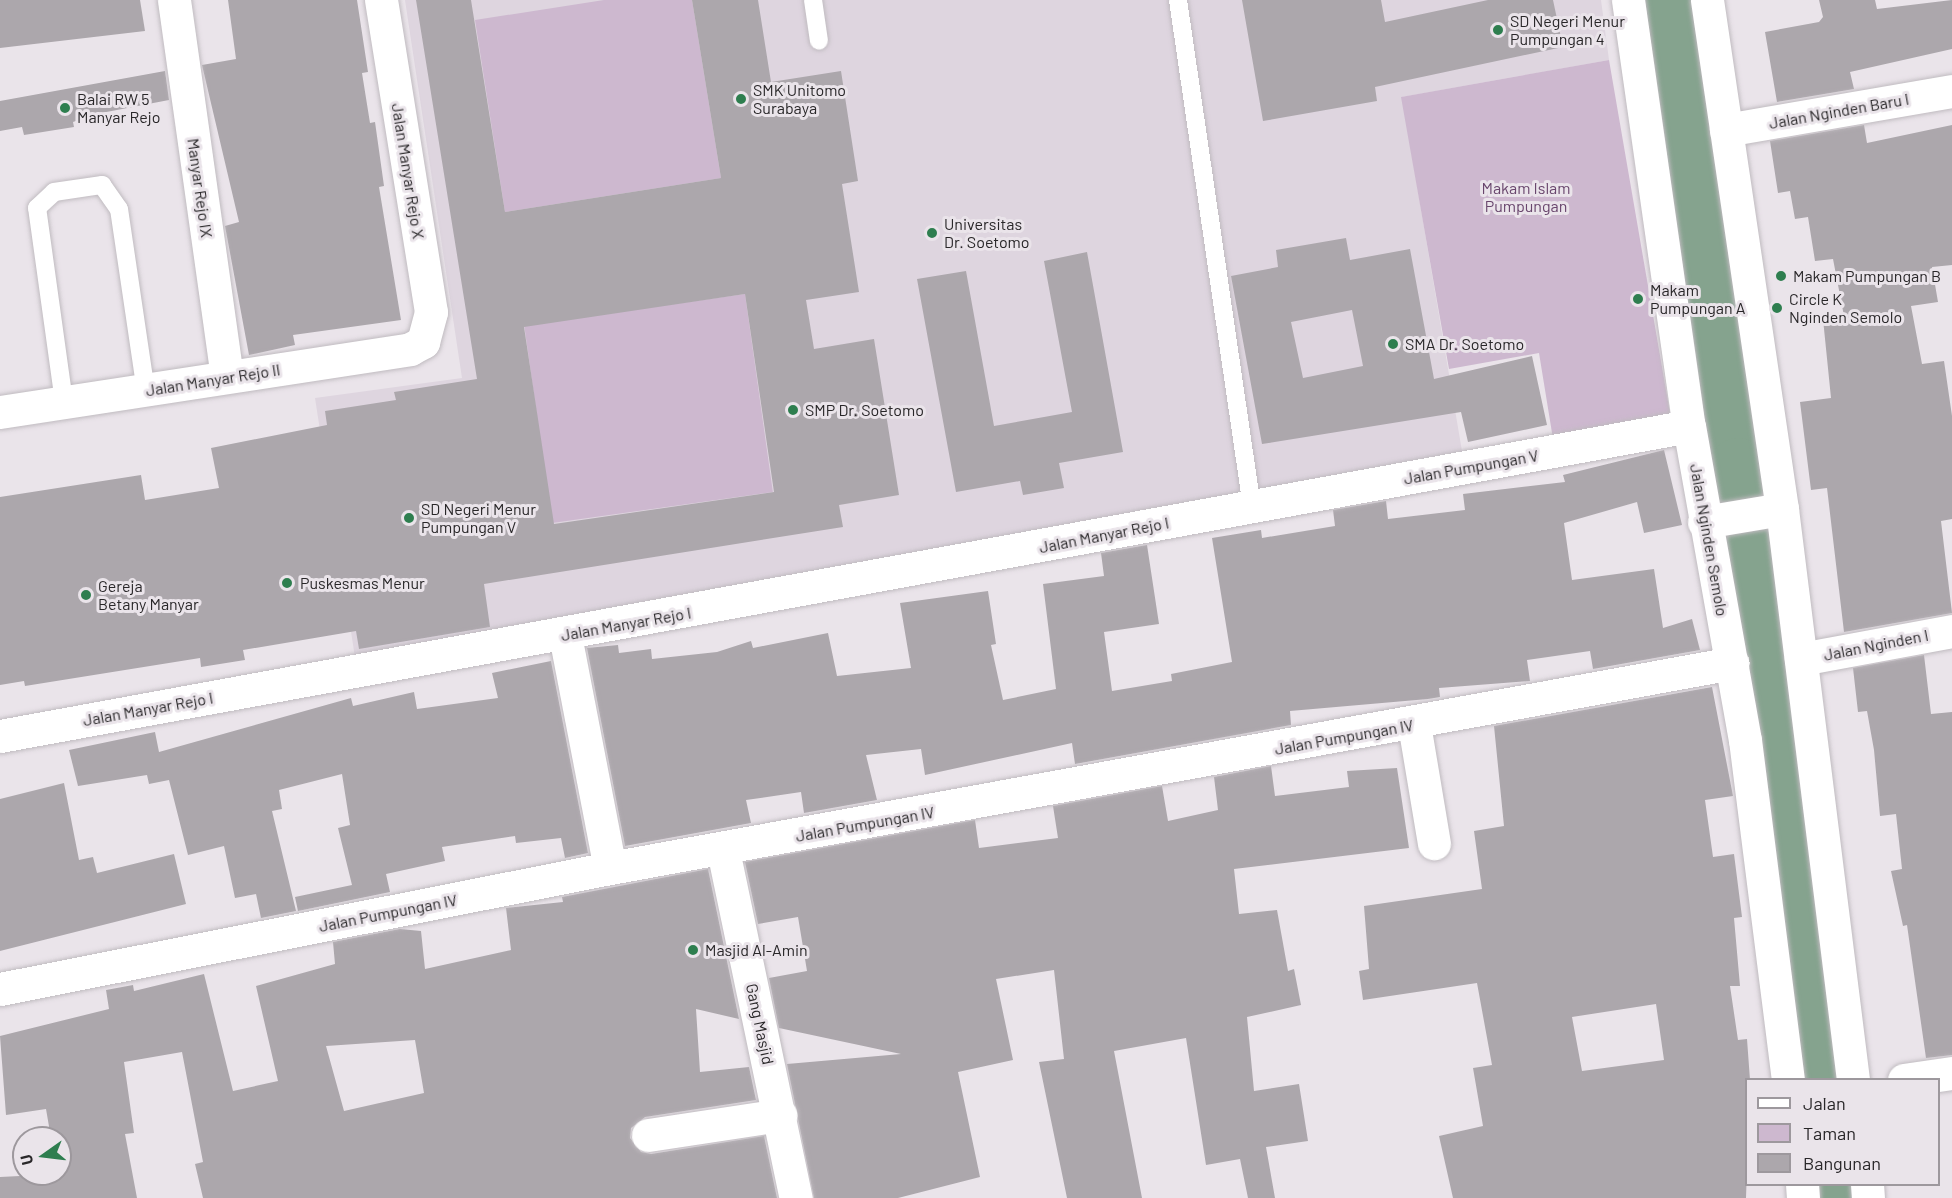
<!DOCTYPE html>
<html>
<head>
<meta charset="utf-8">
<style>
	body { margin:0 }
	#map { position:relative; width:1952px; height:1198px; overflow:hidden; background:#eae4ea; font-family:Barlow,sans-serif }
	div>[style] { position:absolute }
	[style*='--x'] { left:calc(var(--x)*1px); top:calc(var(--y)*1px); width:calc(var(--w)*1px); rotate:calc(var(--a)*1deg) }
	.built>* { inset:0; background:#ded5df }
	.green>* { inset:0; background:#cdb8cf; transform-origin:0 0 }
	.river>* { height:58px; margin:-29px; padding:0 29px; transform-origin:29px; border-radius:29px; background:#85a38e }
	.building>* { inset:0; background:#aca7ac }
	.roads { filter:drop-shadow(0 0 2px #c0bbc0) drop-shadow(0 0 2px #c0bbc0) }
	.service>* { height:18px; margin:-9px; padding:0 9px; transform-origin:9px; border-radius:9px; background:#fff }
	.minor>* { height:33px; margin:-16.5px; padding:0 16.5px; transform-origin:16.5px; border-radius:16.5px; background:#fff }
	.secondary>* { height:33px; margin:-16.5px; padding:0 16.5px; transform-origin:16.5px; border-radius:16.5px; background:#fff }
	.dots>* { width:16px; height:16px; translate:-50% -50%; box-sizing:border-box; border:3px solid #eae4ea; border-radius:50% }
	span { translate:-50% -50%; white-space:nowrap; text-align:center; line-height:1.15; -webkit-text-stroke:6px #eae4ea; paint-order:stroke }
	.poi-label { font-size:16px; color:#292729 }
	.left { translate:0 -50%; text-align:left }
	.street-label { font-size:16px; color:#292729 }
	.park-label { font-size:16px; color:#69466d }
	.legend { position:absolute; left:1745px; top:1078px; width:195px; height:108px; box-sizing:border-box; background:#eae4ea; border:2px solid #9d989d; margin:0; padding:8px 10px; list-style:none; font-size:18px; color:#292729 }
	.legend li { display:flex; align-items:center; gap:12px; height:30px }
	.legend b { width:30px; border:2px solid #9d989d }
	.north { position:absolute; left:12px; top:1126px; width:60px; height:60px; box-sizing:border-box; background:#eae4ea; border:2px solid #9d989d; border-radius:50%; rotate:256deg; font-size:16px; font-weight:700; line-height:24px; text-align:center; color:#292729 }
	.north::after { content:''; display:block; margin:auto; width:21px; height:27px; background:#2e7e4f; clip-path:polygon(50% 0,100% 100%,50% 72%,0 100%) }
</style>
</head>
<body>
<div id="map">
	<div class="built">
		<i style="clip-path:polygon(405px 0,1601px 0,1609px 60px,1402px 97px,1463px 457px,356px 664px,315px 398px,462px 378px)"></i>
	</div>
	<div class="green">
		<i style="clip-path:polygon(604px 0,692px 0,721px 178px,505px 212px,475px 20px)"></i>
		<i style="clip-path:polygon(1609px 60px,1671px 419px,1553px 439px,1539px 353px,1449px 369px,1401px 97px)"></i>
		<i style="left:745px;top:294px;width:200px;height:223px;rotate:82deg"></i>
	</div>
	<div class="river">
		<i style="--x:1674;--y:0;--w:471;--a:82.2"></i>
		<i style="--x:1738;--y:467;--w:620;--a:81.28"></i>
		<i style="--x:1847;--y:1184;--w:14;--a:82"></i>
	</div>
	<div class="building">
		<i style="clip-path:polygon(0 0,140px 0,145px 31px,0 48px)"></i>
		<i style="clip-path:polygon(228px 0,357px 0,368px 72px,362px 73px,370px 123px,375px 122px,384px 186px,379px 187px,401px 320px,293px 335px,295px 345px,249px 355px,225px 226px,239px 222px,202px 65px,236px 59px)"></i>
		<i style="clip-path:polygon(evenodd,416px 0,471px 0,505px 212px,721px 178px,692px 0,758px 0,771px 82px,841px 71px,858px 181px,842px 184px,859px 292px,806px 300px,814px 349px,874px 339px,899px 495px,839px 505px,843px 527px,484px 584px,490px 627px,359px 649px,356px 631px,243px 650px,245px 660px,201px 667px,200px 658px,25px 686px,24px 681px,0 685px,0 497px,141px 475px,145px 500px,219px 488px,211px 448px,327px 425px,325px 411px,396px 400px,394px 392px,477px 379px,416px 0,745px 294px,774px 492px,554px 524px,524px 327px,745px 294px)"></i>
		<i style="clip-path:polygon(1242px 0,1381px 0,1385px 22px,1488px 0,1553px 0,1563px 47px,1375px 87px,1377px 101px,1263px 121px)"></i>
		<i style="clip-path:polygon(1819px 0,1875px 0,1877px 9px,1952px 0,1952px 49px,1850px 72px,1854px 89px,1777px 102px,1765px 32px,1819px 22px,1823px 17px)"></i>
		<i style="clip-path:polygon(165px 71px,169px 100px,96px 114px,73px 122px,74px 127px,24px 135px,22px 127px,0 131px,0 101px)"></i>
		<i style="clip-path:polygon(1864px 125px,1867px 143px,1952px 125px,1952px 265px,1932px 267px,1938px 302px,1911px 306px,1922px 364px,1944px 361px,1952px 416px,1952px 519px,1941px 521px,1952px 613px,1844px 632px,1827px 488px,1811px 490px,1800px 402px,1831px 398px,1823px 319px,1844px 316px,1833px 259px,1815px 261px,1808px 217px,1795px 219px,1790px 191px,1778px 193px,1770px 141px)"></i>
		<i style="clip-path:polygon(evenodd,1346px 238px,1350px 260px,1410px 249px,1434px 379px,1532px 356px,1547px 425px,1468px 442px,1461px 412px,1262px 444px,1231px 276px,1278px 267px,1276px 250px,1346px 238px,1352px 310px,1363px 366px,1303px 378px,1291px 322px,1352px 310px)"></i>
		<i style="clip-path:polygon(1087px 252px,1123px 452px,1059px 463px,1064px 488px,1023px 495px,1020px 481px,956px 492px,917px 279px,966px 271px,994px 426px,1072px 412px,1044px 261px)"></i>
		<i style="clip-path:polygon(1664px 450px,1682px 525px,1644px 533px,1637px 502px,1564px 523px,1572px 580px,1654px 569px,1663px 628px,1692px 619px,1700px 650px,1593px 669px,1590px 651px,1527px 660px,1530px 681px,1439px 688px,1440px 697px,1428px 699px,1290px 711px,1291px 725px,1075px 764px,1072px 743px,925px 775px,921px 749px,866px 755px,877px 800px,804px 813px,801px 792px,746px 800px,751px 823px,625px 846px,587px 648px,618px 645px,619px 653px,651px 649px,652px 659px,717px 652px,751px 641px,753px 648px,828px 633px,837px 676px,911px 668px,900px 603px,988px 591px,996px 644px,991px 645px,1003px 700px,1056px 689px,1043px 584px,1104px 576px,1101px 553px,1147px 545px,1159px 624px,1104px 632px,1112px 691px,1172px 681px,1171px 674px,1232px 662px,1212px 538px,1261px 530px,1262px 538px,1335px 526px,1333px 510px,1386px 501px,1388px 519px,1465px 510px,1463px 494px,1565px 482px,1563px 475px)"></i>
		<i style="clip-path:polygon(1924px 655px,1931px 714px,1952px 712px,1952px 1055px,1926px 1058px,1907px 925px,1903px 926px,1891px 871px,1902px 869px,1896px 814px,1880px 816px,1874px 750px,1867px 711px,1858px 712px,1853px 668px)"></i>
		<i style="clip-path:polygon(551px 661px,588px 853px,565px 858px,561px 838px,516px 843px,515px 836px,442px 847px,445px 861px,386px 874px,390px 892px,298px 911px,295px 897px,352px 885px,338px 828px,350px 825px,342px 774px,279px 790px,282px 809px,272px 811px,296px 911px,261px 918px,256px 894px,235px 898px,224px 846px,188px 855px,169px 780px,149px 784px,147px 775px,78px 786px,69px 750px,155px 732px,159px 752px,351px 698px,353px 706px,414px 692px,417px 709px,498px 698px,492px 673px)"></i>
		<i style="clip-path:polygon(evenodd,1712px 687px,1733px 796px,1705px 800px,1713px 857px,1734px 854px,1742px 917px,1734px 918px,1740px 986px,1730px 986px,1738px 1040px,1747px 1039px,1750px 1080px,1746px 1198px,1453px 1198px,1439px 1136px,1483px 1126px,1473px 1068px,1492px 1065px,1477px 983px,1363px 1000px,1359px 971px,1369px 969px,1364px 906px,1482px 889px,1474px 831px,1504px 826px,1494px 726px,1712px 687px,1656px 1004px,1664px 1060px,1582px 1071px,1572px 1017px,1656px 1004px)"></i>
		<i style="clip-path:polygon(1271px 766px,1275px 796px,1349px 787px,1347px 771px,1397px 768px,1409px 848px,1234px 869px,1239px 914px,1277px 910px,1288px 971px,1294px 969px,1301px 1005px,1247px 1017px,1254px 1091px,1299px 1084px,1308px 1141px,1266px 1147px,1275px 1198px,1248px 1198px,1240px 1159px,1206px 1165px,1186px 1038px,1114px 1051px,1142px 1198px,1067px 1198px,1039px 1062px,1064px 1059px,1054px 970px,996px 979px,1013px 1060px,958px 1072px,980px 1177px,898px 1198px,814px 1198px,787px 1064px,901px 1054px,779px 1028px,769px 978px,807px 971px,798px 917px,758px 924px,745px 862px,975px 820px,979px 848px,1058px 838px,1053px 806px,1162px 786px,1168px 821px,1218px 810px,1214px 777px)"></i>
		<i style="clip-path:polygon(64px 783px,79px 860px,93px 857px,97px 873px,174px 854px,186px 904px,0 951px,0 799px)"></i>
		<i style="clip-path:polygon(evenodd,708px 869px,739px 1019px,696px 1009px,700px 1072px,749px 1067px,756px 1100px,645px 1117px,631px 1128px,630px 1138px,641px 1152px,651px 1154px,764px 1136px,777px 1198px,203px 1198px,195px 1164px,203px 1162px,182px 1052px,124px 1062px,134px 1133px,125px 1134px,137px 1198px,0 1198px,0 1177px,60px 1174px,60px 1138px,51px 1138px,46px 1109px,6px 1115px,0 1036px,109px 1009px,106px 990px,133px 985px,134px 991px,204px 974px,233px 1091px,278px 1081px,256px 986px,335px 964px,333px 942px,400px 929px,421px 931px,425px 969px,511px 950px,506px 908px,563px 902px,562px 897px,708px 869px,415px 1040px,424px 1093px,344px 1111px,326px 1046px,415px 1040px)"></i>
	</div>
	<div class="roads">
		<div class="service">
			<i style="--x:813;--y:0;--w:41;--a:81.7"></i>
			<i style="--x:1178;--y:0;--w:512;--a:81.7"></i>
			<i style="--x:64;--y:402;--w:196;--a:-97.9"></i>
			<i style="--x:37;--y:208;--w:23;--a:-43"></i>
			<i style="--x:54;--y:192;--w:49;--a:-8.3"></i>
			<i style="--x:102;--y:185;--w:29;--a:55"></i>
			<i style="--x:119;--y:209;--w:184;--a:81.6"></i>
		</div>
		<div class="minor">
			<i style="--x:174;--y:0;--w:380;--a:82"></i>
			<i style="--x:1726;--y:130;--w:229;--a:-9.8"></i>
			<i style="--x:0;--y:412;--w:415;--a:-8.7"></i>
			<i style="--x:410;--y:349;--w:15;--a:-28"></i>
			<i style="--x:423;--y:342;--w:31;--a:-75"></i>
			<i style="--x:431;--y:312;--w:316;--a:-99.1"></i>
			<i style="--x:565;--y:635;--w:237;--a:79.1"></i>
			<i style="--x:1801;--y:659;--w:154;--a:-10.5"></i>
			<i style="--x:1414;--y:724;--w:121;--a:80.5"></i>
			<i style="--x:0;--y:736;--w:1717;--a:-10.4"></i>
			<i style="--x:723;--y:850;--w:356;--a:78.2"></i>
			<i style="--x:0;--y:989;--w:622;--a:-11.22"></i>
			<i style="--x:610;--y:868;--w:1141;--a:-10.35"></i>
			<i style="--x:1904;--y:1080;--w:49;--a:-8.3"></i>
			<i style="--x:648;--y:1135;--w:134;--a:-8.6"></i>
		</div>
		<div class="secondary">
			<i style="--x:1628;--y:0;--w:430;--a:81.9"></i>
			<i style="--x:1689;--y:426;--w:319;--a:79.9"></i>
			<i style="--x:1745;--y:740;--w:343;--a:82.8"></i>
			<i style="--x:1707;--y:0;--w:514;--a:81.62"></i>
			<i style="--x:1782;--y:509;--w:575;--a:82.91"></i>
			<i style="--x:1704;--y:522;--w:79;--a:-9.5"></i>
			<i style="--x:1802;--y:1184;--w:14;--a:86"></i>
			<i style="--x:1867;--y:1184;--w:14;--a:86"></i>
		</div>
	</div>
	<div class="dots">
		<i style="left:1498px;top:30px;background:#2e7e4f"></i>
		<i style="left:741px;top:99px;background:#2e7e4f"></i>
		<i style="left:65px;top:108px;background:#2e7e4f"></i>
		<i style="left:932px;top:233px;background:#2e7e4f"></i>
		<i style="left:1781px;top:276px;background:#2e7e4f"></i>
		<i style="left:1638px;top:299px;background:#2e7e4f"></i>
		<i style="left:1777px;top:308px;background:#2e7e4f"></i>
		<i style="left:1393px;top:344px;background:#2e7e4f"></i>
		<i style="left:793px;top:410px;background:#2e7e4f"></i>
		<i style="left:409px;top:518px;background:#2e7e4f"></i>
		<i style="left:287px;top:583px;background:#2e7e4f"></i>
		<i style="left:86px;top:595px;background:#2e7e4f"></i>
		<i style="left:693px;top:950px;background:#2e7e4f"></i>
	</div>
	<div class="poi-label">
		<span class="left" style="left:1510px;top:30px">SD Negeri Menur<br>Pumpungan 4</span>
		<span class="left" style="left:753px;top:99px">SMK Unitomo<br>Surabaya</span>
		<span class="left" style="left:77px;top:108px">Balai RW 5<br>Manyar Rejo</span>
		<span class="left" style="left:944px;top:233px">Universitas<br>Dr. Soetomo</span>
		<span class="left" style="left:1793px;top:276px">Makam Pumpungan B</span>
		<span class="left" style="left:1650px;top:299px">Makam<br>Pumpungan A</span>
		<span class="left" style="left:1789px;top:308px">Circle K<br>Nginden Semolo</span>
		<span class="left" style="left:1405px;top:344px">SMA Dr. Soetomo</span>
		<span class="left" style="left:805px;top:410px">SMP Dr. Soetomo</span>
		<span class="left" style="left:421px;top:518px">SD Negeri Menur<br>Pumpungan V</span>
		<span class="left" style="left:300px;top:583px">Puskesmas Menur</span>
		<span class="left" style="left:98px;top:595px">Gereja<br>Betany Manyar</span>
		<span class="left" style="left:705px;top:950px">Masjid Al-Amin</span>
	</div>
	<div class="street-label">
		<span style="left:1839px;top:111px;rotate:-10deg">Jalan Nginden Baru I</span>
		<span style="left:408px;top:171px;rotate:81deg">Jalan Manyar Rejo X</span>
		<span style="left:200px;top:188px;rotate:82deg">Manyar Rejo IX</span>
		<span style="left:213px;top:380px;rotate:-9deg">Jalan Manyar Rejo II</span>
		<span style="left:1471px;top:467px;rotate:-10deg">Jalan Pumpungan V</span>
		<span style="left:1104px;top:535px;rotate:-11deg">Jalan Manyar Rejo I</span>
		<span style="left:1709px;top:540px;rotate:80deg">Jalan Nginden Semolo</span>
		<span style="left:626px;top:624px;rotate:-10deg">Jalan Manyar Rejo I</span>
		<span style="left:1876px;top:645px;rotate:-11deg">Jalan Nginden I</span>
		<span style="left:148px;top:709px;rotate:-10deg">Jalan Manyar Rejo I</span>
		<span style="left:1344px;top:737px;rotate:-10deg">Jalan Pumpungan IV</span>
		<span style="left:865px;top:824px;rotate:-10deg">Jalan Pumpungan IV</span>
		<span style="left:388px;top:913px;rotate:-11deg">Jalan Pumpungan IV</span>
		<span style="left:760px;top:1024px;rotate:78deg">Gang Masjid</span>
	</div>
	<div class="park-label">
		<span style="left:1526px;top:197px">Makam Islam<br>Pumpungan</span>
	</div>
	<ul class="legend">
	<li><b style="height:8px;background:#fff"></b>Jalan</li>
	<li><b style="height:16px;background:#cdb8cf"></b>Taman</li>
	<li><b style="height:16px;background:#aca7ac"></b>Bangunan</li>
	</ul>
	<div class="north">U</div>
</div>
</body>
</html>
